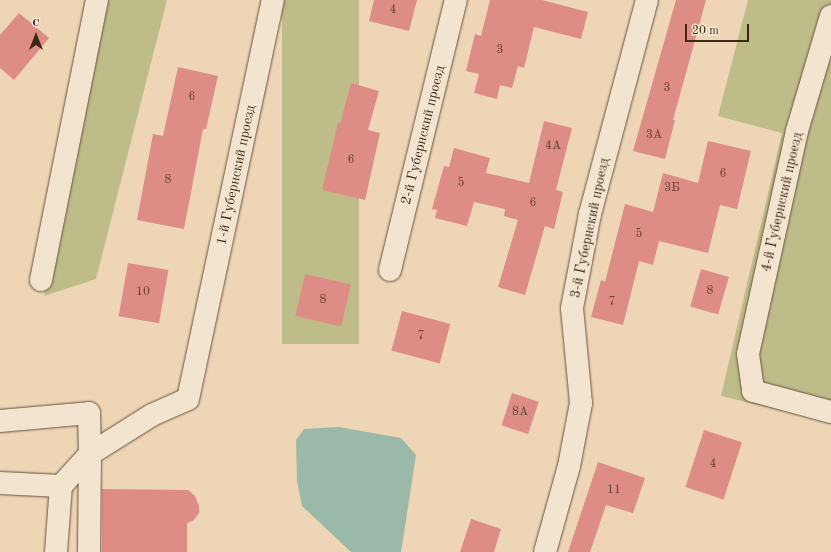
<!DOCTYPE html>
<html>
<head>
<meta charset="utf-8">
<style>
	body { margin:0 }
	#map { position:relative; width:831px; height:552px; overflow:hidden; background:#edd5b5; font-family:"Old Standard TT",serif }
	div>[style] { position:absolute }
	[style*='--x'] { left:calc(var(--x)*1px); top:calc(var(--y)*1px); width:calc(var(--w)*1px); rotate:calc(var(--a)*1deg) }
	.green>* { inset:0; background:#bebc89; transform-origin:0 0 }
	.water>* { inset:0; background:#9ab9a8 }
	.building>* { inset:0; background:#de8d86; transform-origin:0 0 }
	.roads { filter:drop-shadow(0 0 1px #685340) drop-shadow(0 0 1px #685340) }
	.minor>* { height:22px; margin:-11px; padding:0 11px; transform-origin:11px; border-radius:11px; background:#f3e4cf }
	span { translate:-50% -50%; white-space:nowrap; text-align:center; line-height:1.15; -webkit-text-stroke:4px #f3e4cf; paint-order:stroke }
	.number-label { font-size:12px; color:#644134 }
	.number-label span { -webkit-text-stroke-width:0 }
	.street-label { font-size:14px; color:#3b2819 }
	.north { position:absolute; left:16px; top:16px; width:40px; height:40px; -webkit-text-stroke:3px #f3e4cf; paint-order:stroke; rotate:0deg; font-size:11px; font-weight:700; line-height:16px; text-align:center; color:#3b2819 }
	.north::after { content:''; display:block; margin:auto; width:14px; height:18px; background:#3b2819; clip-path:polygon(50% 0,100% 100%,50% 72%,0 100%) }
	.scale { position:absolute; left:685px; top:24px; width:64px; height:18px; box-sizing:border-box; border:2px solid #3b2819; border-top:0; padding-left:5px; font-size:12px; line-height:14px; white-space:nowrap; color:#3b2819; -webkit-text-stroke:3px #f3e4cf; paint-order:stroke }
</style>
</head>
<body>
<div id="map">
	<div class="green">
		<i style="clip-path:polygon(103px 0,167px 0,96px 279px,44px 296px)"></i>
		<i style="left:282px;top:0;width:77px;height:344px"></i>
		<i style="clip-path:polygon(748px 0,831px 0,831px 423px,721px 396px,782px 133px,718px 116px)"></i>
	</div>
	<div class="water">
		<i style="clip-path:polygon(339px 427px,401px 438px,416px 455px,401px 552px,351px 552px,302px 506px,297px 481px,296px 440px,304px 429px)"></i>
	</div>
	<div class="building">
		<i style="clip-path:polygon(374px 0,417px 0,409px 31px,369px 21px)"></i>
		<i style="clip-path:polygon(490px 0,542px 0,588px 12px,581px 39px,534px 27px,524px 68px,518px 66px,512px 88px,500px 85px,497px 99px,474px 93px,479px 74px,466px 71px,475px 34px,481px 36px)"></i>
		<i style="clip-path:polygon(676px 0,706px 0,673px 120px,675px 120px,665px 159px,633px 151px)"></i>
		<i style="clip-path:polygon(19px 13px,49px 38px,14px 80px,0 68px,0 35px)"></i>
		<i style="clip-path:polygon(178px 67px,218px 76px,206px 129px,203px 129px,184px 229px,137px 220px,153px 134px,163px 136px)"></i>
		<i style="clip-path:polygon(351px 83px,379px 91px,368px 130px,380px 133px,365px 200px,322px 190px,338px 123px,340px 124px)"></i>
		<i style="clip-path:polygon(544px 121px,572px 128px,556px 190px,563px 192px,554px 229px,545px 226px,525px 295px,498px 287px,518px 220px,504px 216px,505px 209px,474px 202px,467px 226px,435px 218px,437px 210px,432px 209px,444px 166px,449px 167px,454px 148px,490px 158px,486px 173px,529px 183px)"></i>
		<i style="clip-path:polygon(708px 141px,751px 151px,737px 209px,720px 205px,708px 253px,659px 241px,653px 265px,639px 261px,623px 325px,591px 317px,601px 280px,605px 282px,625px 204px,653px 212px,663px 173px,698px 183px)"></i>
		<i style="left:128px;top:263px;width:41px;height:54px;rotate:10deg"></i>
		<i style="left:701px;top:269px;width:29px;height:39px;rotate:16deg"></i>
		<i style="left:305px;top:274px;width:47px;height:43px;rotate:13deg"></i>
		<i style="left:402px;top:311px;width:50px;height:41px;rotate:15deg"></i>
		<i style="left:512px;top:393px;width:28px;height:34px;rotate:18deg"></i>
		<i style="left:704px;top:430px;width:40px;height:60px;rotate:18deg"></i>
		<i style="clip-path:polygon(598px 462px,645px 478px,633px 513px,606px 505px,590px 552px,568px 552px)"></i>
		<i style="clip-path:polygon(102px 489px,188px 490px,195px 496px,199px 506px,199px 513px,194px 520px,187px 523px,187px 552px,102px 552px)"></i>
		<i style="clip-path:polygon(471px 519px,501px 529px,494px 552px,460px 552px)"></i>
	</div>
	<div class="roads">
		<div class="minor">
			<i style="--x:831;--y:16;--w:120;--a:106.5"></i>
			<i style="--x:797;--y:131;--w:228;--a:102.4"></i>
			<i style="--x:748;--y:354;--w:37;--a:82"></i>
			<i style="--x:753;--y:391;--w:81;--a:15.1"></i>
			<i style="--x:390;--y:270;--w:278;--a:-76.3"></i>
			<i style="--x:41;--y:280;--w:286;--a:-78.7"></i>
			<i style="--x:0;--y:421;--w:89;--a:-5.1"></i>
			<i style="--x:89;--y:413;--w:41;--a:88.6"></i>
			<i style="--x:90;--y:454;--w:98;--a:90.6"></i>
			<i style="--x:0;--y:483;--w:61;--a:2.8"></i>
			<i style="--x:56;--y:552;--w:66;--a:-85.7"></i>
			<i style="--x:61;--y:486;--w:43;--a:-47.8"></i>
			<i style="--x:90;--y:454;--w:73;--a:-32.2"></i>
			<i style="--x:152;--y:415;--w:39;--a:-24"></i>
			<i style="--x:188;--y:399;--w:408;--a:-78"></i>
			<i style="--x:545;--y:552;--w:89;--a:-74.4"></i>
			<i style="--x:569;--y:466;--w:64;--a:-79.2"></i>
			<i style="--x:581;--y:403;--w:95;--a:-95.4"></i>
			<i style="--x:572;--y:308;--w:96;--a:-79.2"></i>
			<i style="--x:590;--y:214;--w:221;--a:-75.1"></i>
		</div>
	</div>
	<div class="number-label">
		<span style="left:393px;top:11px">4</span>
		<span style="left:500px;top:51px">3</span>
		<span style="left:667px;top:89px">3</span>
		<span style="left:192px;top:98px">6</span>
		<span style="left:654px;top:136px">3А</span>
		<span style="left:553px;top:147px">4А</span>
		<span style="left:351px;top:161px">6</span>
		<span style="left:723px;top:175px">6</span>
		<span style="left:168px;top:181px">8</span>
		<span style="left:461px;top:184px">5</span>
		<span style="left:672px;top:189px">3Б</span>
		<span style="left:533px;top:204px">6</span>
		<span style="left:639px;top:235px">5</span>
		<span style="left:710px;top:292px">8</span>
		<span style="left:143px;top:293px">10</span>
		<span style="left:323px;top:301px">8</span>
		<span style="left:612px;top:303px">7</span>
		<span style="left:421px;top:337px">7</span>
		<span style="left:520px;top:413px">8А</span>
		<span style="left:713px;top:465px">4</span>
		<span style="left:614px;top:491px">11</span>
	</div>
	<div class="street-label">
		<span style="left:423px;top:135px;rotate:-76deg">2-й Губернский проезд</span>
		<span style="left:236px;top:175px;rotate:-78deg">1-й Губернский проезд</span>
		<span style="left:782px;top:202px;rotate:-77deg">4-й Губернский проезд</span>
		<span style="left:590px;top:228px;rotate:-78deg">3-й Губернский проезд</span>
	</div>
	<div class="north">С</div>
	<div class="scale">20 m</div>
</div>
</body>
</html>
